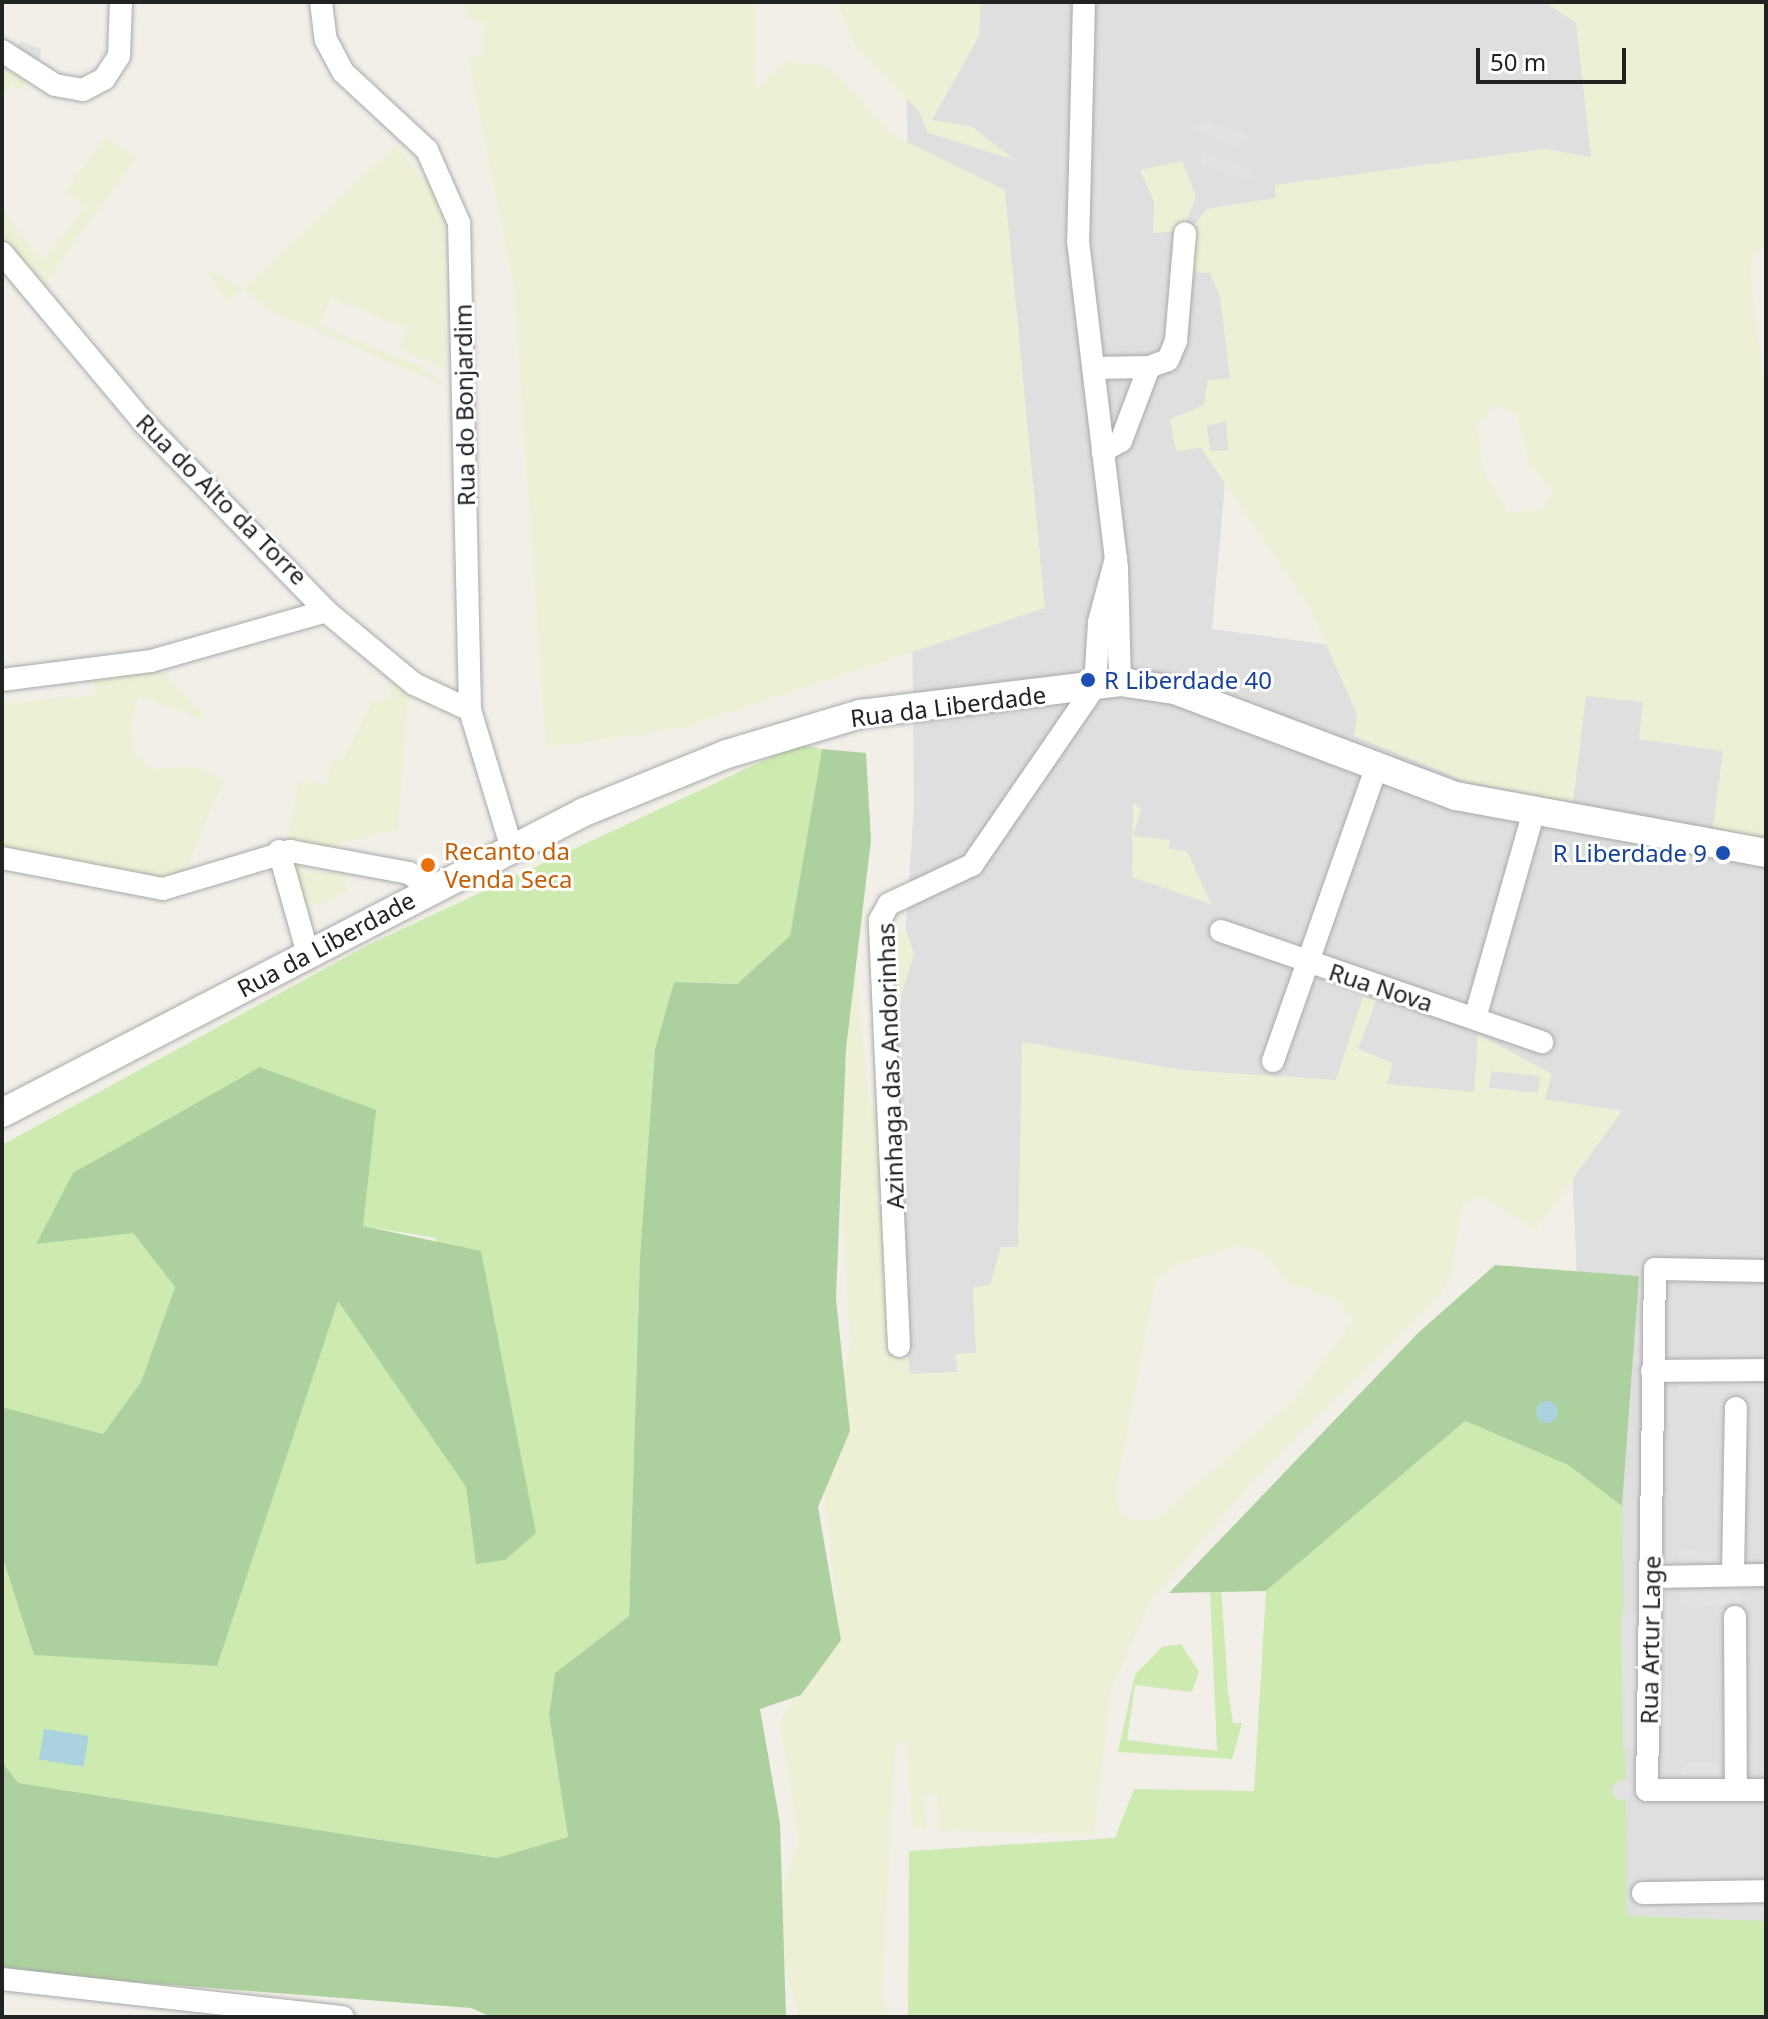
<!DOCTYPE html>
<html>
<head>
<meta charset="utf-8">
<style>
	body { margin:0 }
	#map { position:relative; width:1768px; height:2019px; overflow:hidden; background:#f2efe9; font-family:"Noto Sans",sans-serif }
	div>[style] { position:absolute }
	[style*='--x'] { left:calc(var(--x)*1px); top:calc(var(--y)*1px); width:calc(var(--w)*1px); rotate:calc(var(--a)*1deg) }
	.residential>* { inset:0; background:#e0dfdf }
	.farmland>* { inset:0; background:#eef0d5 }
	.grass>* { inset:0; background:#cdebb0 }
	.forest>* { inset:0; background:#add19e }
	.parking>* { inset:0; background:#e2e2e2; transform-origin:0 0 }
	.round { border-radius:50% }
	.water>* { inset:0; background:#aad3df; transform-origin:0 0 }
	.roads { filter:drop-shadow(0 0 2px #a9a9a9) drop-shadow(0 0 2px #a9a9a9) }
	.minor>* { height:22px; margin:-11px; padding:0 11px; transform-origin:11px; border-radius:11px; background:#fff }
	.tertiary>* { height:28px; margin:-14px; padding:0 14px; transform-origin:14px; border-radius:14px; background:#fff }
	.dots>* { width:22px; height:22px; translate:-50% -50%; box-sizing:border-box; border:4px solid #fff; border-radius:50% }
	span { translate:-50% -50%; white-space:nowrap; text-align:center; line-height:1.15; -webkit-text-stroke:6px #fff; paint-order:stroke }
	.street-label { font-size:24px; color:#222 }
	.transit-label { font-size:24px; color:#164399 }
	.left { translate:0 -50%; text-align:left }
	.right { translate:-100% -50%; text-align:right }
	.food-label { font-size:24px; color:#c56008 }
	.frame { position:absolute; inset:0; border:4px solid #222; pointer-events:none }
	.scale { position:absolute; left:1476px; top:48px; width:150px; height:36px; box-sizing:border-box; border:4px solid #222; border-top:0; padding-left:10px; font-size:24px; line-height:28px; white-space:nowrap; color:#222; -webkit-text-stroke:6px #fff; paint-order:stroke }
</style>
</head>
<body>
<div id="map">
	<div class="residential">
		<i style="clip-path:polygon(906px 2px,1614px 2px,1621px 206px,1246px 247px,1212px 629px,1766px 704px,1766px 1960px,1605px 1942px,1571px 1140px,1088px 1108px,1033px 1404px,871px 1433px,914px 807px)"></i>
	</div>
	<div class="farmland">
		<i style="clip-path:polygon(466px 2px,756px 2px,755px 91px,786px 60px,831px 68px,893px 135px,1005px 190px,1045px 608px,679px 729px,546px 747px,514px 287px,468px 54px,483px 57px,484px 23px,467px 18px)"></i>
		<i style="clip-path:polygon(837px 2px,981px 2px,979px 36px,932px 120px,971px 126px,1015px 160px,928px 133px,919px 111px,855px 46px)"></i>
		<i style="clip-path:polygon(evenodd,1545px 2px,1766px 2px,1766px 243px,1754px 254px,1750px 272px,1766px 398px,1766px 840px,1713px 827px,1723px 751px,1639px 739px,1643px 702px,1586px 696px,1573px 802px,1468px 782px,1354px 736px,1357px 714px,1310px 608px,1201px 448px,1176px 451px,1170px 419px,1204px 405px,1208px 380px,1230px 378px,1220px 296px,1210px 273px,1192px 272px,1191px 229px,1207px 209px,1276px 198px,1275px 185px,1544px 149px,1591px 157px,1576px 23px,1545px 2px,1498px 404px,1517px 415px,1529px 463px,1553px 491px,1543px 508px,1509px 513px,1483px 470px,1477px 425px,1498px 404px,1545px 2px,1226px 421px,1228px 450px,1210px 451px,1207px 426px,1226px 421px)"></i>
		<i style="clip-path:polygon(2px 67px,27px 82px,21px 90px,12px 84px,2px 98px)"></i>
		<i style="clip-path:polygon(105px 136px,136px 158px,42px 288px,2px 234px,2px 208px,42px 262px,85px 207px,66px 191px)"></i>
		<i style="clip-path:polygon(396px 145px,429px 186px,444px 222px,446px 370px,399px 349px,406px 328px,331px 298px,319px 325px,403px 359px,435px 375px,446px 386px,269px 310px,243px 289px,225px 301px,210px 273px,196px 279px,211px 270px,244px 289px)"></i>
		<i style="clip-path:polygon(1182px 161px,1196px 196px,1183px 231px,1153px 233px,1154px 202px,1140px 170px)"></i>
		<i style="clip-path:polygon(159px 666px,210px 722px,139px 696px,131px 722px,134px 753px,152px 769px,198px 766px,223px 781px,184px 875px,167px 881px,2px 850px,2px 690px,24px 687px,3px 693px,4px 703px,96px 695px,94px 678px)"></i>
		<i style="clip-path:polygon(394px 682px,408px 691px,398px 830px,336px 844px,335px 852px,287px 842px,299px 780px,326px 785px,332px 761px,343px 759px,372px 701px,388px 700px)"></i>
		<i style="clip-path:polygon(1133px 802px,1141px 810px,1133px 836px,1170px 840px,1169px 849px,1187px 851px,1211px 904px,1132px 877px)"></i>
		<i style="clip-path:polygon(303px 861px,304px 873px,343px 872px,349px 895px,335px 891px,336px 898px,304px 908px,296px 868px)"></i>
		<i style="clip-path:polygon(907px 932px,914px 954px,900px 999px,886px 999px,888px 933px)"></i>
		<i style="clip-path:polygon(evenodd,855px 961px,869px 1102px,881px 1111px,889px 1356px,908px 1356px,910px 1374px,958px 1372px,955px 1354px,976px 1353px,973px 1287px,990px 1285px,1001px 1247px,1018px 1247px,1022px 1042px,1182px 1070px,1336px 1080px,1363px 997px,1376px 1001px,1358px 1049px,1393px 1063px,1387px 1084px,1474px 1092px,1478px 1034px,1552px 1074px,1545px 1099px,1622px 1111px,1536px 1230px,1480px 1196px,1462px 1204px,1451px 1277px,1438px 1297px,1253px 1481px,1151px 1600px,1111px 1690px,1094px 1834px,939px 1831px,937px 1795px,924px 1796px,927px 1829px,912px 1827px,907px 1742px,896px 1742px,882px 1986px,887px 2017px,799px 2017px,778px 1941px,776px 1908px,799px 1841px,780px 1722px,838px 1619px,823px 1483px,850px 1343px,833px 1036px,855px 961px,1491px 1071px,1540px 1076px,1538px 1093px,1489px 1088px,1491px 1071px,855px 961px,1244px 1245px,1264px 1253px,1288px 1283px,1339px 1301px,1353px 1321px,1295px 1399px,1159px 1517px,1133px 1521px,1120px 1512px,1116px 1490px,1156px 1280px,1174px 1265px,1244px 1245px)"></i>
	</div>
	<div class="grass">
		<i style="clip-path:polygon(799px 744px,822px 749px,790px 936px,737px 984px,674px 982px,655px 1049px,640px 1256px,629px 1616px,555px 1673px,549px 1715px,568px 1837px,498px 1858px,18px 1783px,2px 1762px,2px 1556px,34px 1655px,338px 1300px,466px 1487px,476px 1564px,436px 1238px,363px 1226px,133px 1233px,175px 1287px,141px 1382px,103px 1434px,2px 1407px,2px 1145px,370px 944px)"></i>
		<i style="clip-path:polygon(1465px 1421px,1568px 1465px,1622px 1506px,1627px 1916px,1766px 1921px,1766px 2017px,908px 2017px,909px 1851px,1115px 1838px,1134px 1789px,1254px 1791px,1266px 1591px)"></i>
		<i style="clip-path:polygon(1221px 1584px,1228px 1691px,1233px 1723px,1242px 1723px,1232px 1759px,1118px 1752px,1135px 1675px,1162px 1647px,1181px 1644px,1199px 1672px,1192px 1692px,1135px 1685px,1127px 1740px,1217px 1751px,1210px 1591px)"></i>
	</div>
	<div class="forest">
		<i style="clip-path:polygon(822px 749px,866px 753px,871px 840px,846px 1049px,836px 1299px,850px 1431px,818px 1507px,841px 1640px,801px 1695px,760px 1709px,780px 1823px,786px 2017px,492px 2017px,471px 2008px,2px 1972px,2px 1762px,18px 1783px,497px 1858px,568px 1837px,549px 1715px,555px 1673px,629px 1616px,640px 1256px,655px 1049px,674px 982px,737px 984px,790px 936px)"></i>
		<i style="clip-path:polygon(260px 1067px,376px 1110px,363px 1226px,481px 1251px,536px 1533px,505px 1560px,476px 1564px,466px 1487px,338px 1301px,217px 1666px,34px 1655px,2px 1556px,2px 1407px,103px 1434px,141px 1382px,175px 1287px,133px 1233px,36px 1244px,73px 1173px)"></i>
		<i style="clip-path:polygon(1495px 1265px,1639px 1276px,1622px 1506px,1568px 1465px,1465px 1421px,1266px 1591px,1169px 1593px,1418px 1333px)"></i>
	</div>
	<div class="parking">
		<i style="clip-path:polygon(21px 41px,41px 49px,39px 65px,15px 49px)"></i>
		<i style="clip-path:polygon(1205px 119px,1248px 136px,1239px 146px,1207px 136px,1195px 128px)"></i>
		<i style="clip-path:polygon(1200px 151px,1250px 168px,1253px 183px,1202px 166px)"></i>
		<i style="left:1766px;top:1377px;width:14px;height:89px;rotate:90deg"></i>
		<i style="left:1717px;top:1551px;width:15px;height:38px;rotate:94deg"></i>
		<i style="left:1741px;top:1588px;width:15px;height:62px;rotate:86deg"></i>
		<i style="left:1636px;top:1614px;width:135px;height:15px;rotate:89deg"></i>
		<i style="left:1719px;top:1763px;width:15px;height:37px;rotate:90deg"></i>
		<i class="round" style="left:1612px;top:1780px;width:20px;height:20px"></i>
		<i style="left:1766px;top:1897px;width:14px;height:129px;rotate:90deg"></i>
	</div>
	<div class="water">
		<i class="round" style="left:1536px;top:1401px;width:22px;height:22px"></i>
		<i style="left:44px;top:1729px;width:45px;height:31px;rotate:9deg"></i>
	</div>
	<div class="roads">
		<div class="minor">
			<i style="--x:321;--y:2;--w:38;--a:83"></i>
			<i style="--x:326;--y:40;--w:36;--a:62"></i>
			<i style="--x:343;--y:72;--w:115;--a:42.9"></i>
			<i style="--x:427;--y:150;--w:80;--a:66.3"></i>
			<i style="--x:459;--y:223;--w:487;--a:88.7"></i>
			<i style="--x:470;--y:710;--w:145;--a:73.2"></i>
			<i style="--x:1084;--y:2;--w:239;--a:91.4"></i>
			<i style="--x:1078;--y:241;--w:329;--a:83.2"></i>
			<i style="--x:1117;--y:568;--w:114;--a:88.5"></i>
			<i style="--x:2;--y:51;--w:63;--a:32.7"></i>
			<i style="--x:55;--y:85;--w:28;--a:10"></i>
			<i style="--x:83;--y:90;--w:24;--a:-28"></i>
			<i style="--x:104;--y:79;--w:27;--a:-57"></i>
			<i style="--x:119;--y:56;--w:54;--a:-87.9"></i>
			<i style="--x:2;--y:253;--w:224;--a:50.1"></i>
			<i style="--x:146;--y:425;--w:259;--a:45.9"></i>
			<i style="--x:326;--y:611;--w:114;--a:39.7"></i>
			<i style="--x:414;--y:684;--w:62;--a:24.9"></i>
			<i style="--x:1149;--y:367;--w:20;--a:-20"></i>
			<i style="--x:1168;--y:360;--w:21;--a:-67"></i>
			<i style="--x:1176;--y:341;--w:108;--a:-85.2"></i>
			<i style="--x:1093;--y:368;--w:56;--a:-1"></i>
			<i style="--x:1149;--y:367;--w:79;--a:110.7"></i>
			<i style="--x:1121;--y:441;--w:21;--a:151"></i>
			<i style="--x:2;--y:680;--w:150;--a:-7.3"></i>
			<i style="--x:151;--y:661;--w:182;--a:-15.9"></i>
			<i style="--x:279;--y:851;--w:107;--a:74.3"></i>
			<i style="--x:2;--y:858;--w:164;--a:10.9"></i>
			<i style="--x:163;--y:889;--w:133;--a:-16.7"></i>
			<i style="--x:290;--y:851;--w:121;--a:10.5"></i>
			<i style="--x:409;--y:873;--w:27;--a:36"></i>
			<i style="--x:1221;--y:931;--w:340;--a:19.1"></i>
			<i style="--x:1475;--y:1018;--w:212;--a:-74.1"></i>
			<i style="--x:1273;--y:1061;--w:313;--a:-70.6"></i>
			<i style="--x:1766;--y:1271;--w:111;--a:-179"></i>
			<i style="--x:1655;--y:1269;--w:521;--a:90.88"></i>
			<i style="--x:1647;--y:1790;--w:119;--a:0"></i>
			<i style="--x:899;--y:1346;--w:426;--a:-92.6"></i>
			<i style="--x:880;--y:920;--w:18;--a:-61"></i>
			<i style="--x:889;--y:904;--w:92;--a:-25.2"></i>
			<i style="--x:972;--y:865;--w:217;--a:-55.5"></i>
			<i style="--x:1095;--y:686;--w:64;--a:-86.4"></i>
			<i style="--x:1099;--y:622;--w:66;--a:-75.1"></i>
			<i style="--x:1652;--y:1371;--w:114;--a:-0.5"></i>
			<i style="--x:1733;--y:1575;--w:167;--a:-89"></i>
			<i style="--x:1652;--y:1577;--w:114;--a:-1"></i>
			<i style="--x:1735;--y:1617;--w:173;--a:89.7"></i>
			<i style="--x:1643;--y:1893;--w:123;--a:-0.9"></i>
			<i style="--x:2;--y:1979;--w:343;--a:6.4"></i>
		</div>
		<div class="tertiary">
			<i style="--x:2;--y:1113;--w:655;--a:-27.35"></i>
			<i style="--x:584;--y:812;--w:154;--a:-22.1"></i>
			<i style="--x:727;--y:754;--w:139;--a:-16.7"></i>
			<i style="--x:860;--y:714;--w:262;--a:-7"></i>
			<i style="--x:1120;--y:682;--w:56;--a:8.3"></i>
			<i style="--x:1175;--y:690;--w:300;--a:20.7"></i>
			<i style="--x:1456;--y:796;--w:315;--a:10.4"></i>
		</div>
	</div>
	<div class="dots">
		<i style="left:1088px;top:680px;background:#1a4fb4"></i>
		<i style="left:1723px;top:853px;background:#1a4fb4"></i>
		<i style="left:428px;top:865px;background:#e8710a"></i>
	</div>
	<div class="street-label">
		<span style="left:464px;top:405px;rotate:-91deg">Rua do Bonjardim</span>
		<span style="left:222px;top:499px;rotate:45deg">Rua do Alto da Torre</span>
		<span style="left:948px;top:706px;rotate:-7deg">Rua da Liberdade</span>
		<span style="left:326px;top:944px;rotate:-28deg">Rua da Liberdade</span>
		<span style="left:1381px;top:987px;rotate:18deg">Rua Nova</span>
		<span style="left:890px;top:1066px;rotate:-92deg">Azinhaga das Andorinhas</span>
		<span style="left:1650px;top:1640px;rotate:-89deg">Rua Artur Lage</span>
	</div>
	<div class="transit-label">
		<span class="left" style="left:1104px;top:680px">R Liberdade 40</span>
		<span class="right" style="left:1707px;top:853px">R Liberdade 9</span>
	</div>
	<div class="food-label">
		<span class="left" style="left:444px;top:865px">Recanto da<br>Venda Seca</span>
	</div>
	<div class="frame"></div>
	<div class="scale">50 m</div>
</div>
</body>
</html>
